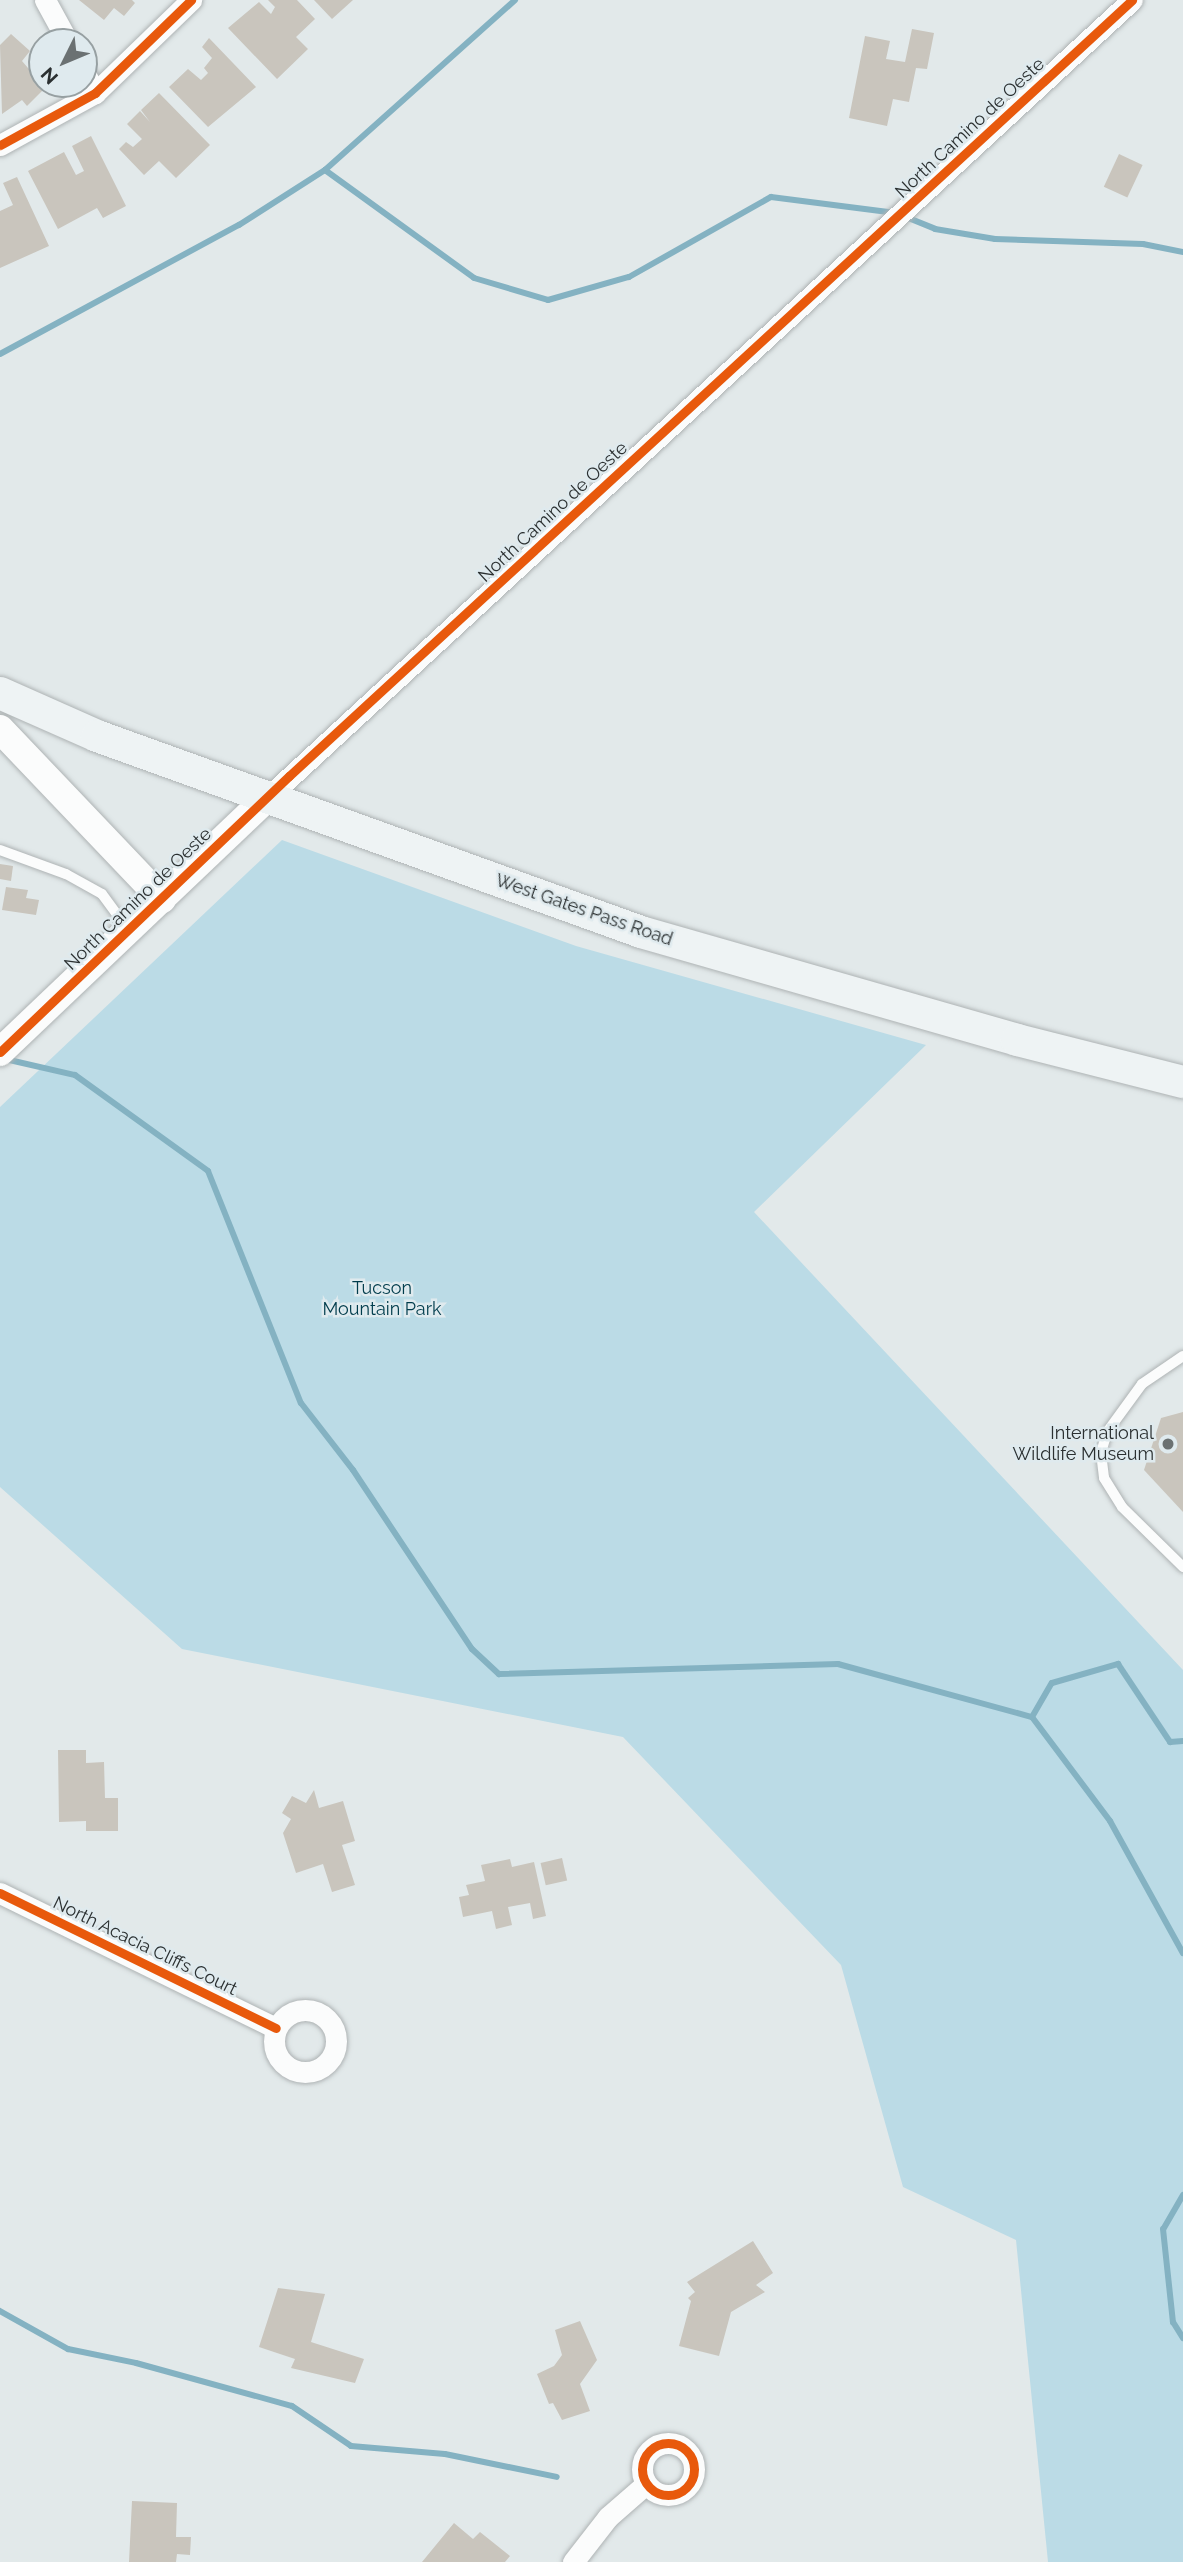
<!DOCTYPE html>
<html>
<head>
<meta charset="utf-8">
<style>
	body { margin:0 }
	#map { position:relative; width:1183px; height:2562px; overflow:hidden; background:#e2e9ea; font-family:Raleway,sans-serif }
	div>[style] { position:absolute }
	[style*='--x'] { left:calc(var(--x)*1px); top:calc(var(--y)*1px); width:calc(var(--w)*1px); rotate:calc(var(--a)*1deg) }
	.green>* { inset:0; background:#bbdbe6 }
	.stream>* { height:6px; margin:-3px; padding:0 3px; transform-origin:3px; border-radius:3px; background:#84b2c2 }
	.building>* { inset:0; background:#c9c5bd; transform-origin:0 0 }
	.roads { filter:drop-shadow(0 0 2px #aeb3b4) drop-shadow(0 0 2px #aeb3b4) }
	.service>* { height:10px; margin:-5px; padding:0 5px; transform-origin:5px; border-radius:5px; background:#fbfcfc }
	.minor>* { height:21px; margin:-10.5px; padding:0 10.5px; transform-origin:10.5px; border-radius:10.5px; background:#fbfcfc }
	.minor>.ring { margin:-10.5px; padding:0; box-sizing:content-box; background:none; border:21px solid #fbfcfc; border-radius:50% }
	.tertiary>* { height:28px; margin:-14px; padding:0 14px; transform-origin:14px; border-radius:14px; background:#fbfcfc }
	.secondary>* { height:32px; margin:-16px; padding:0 16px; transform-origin:16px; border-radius:16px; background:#eef3f4 }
	.cycleway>* { height:9px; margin:-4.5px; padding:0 4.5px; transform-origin:4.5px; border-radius:4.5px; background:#e8590c }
	.cycleway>.ring { margin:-4.5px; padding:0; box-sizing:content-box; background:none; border:9px solid #e8590c; border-radius:50% }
	.dots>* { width:19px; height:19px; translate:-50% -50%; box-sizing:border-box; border:4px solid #dfeaee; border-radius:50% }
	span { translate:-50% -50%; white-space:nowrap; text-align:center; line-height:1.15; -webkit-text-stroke:5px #dfeaee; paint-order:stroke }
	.street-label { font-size:18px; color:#2b3031 }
	.park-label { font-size:18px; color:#003c4c }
	.poi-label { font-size:18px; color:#2b3031 }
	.right { translate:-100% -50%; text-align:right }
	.north { position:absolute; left:28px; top:28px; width:70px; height:70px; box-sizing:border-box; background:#dfeaee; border:2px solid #97a0a2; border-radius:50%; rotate:227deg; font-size:19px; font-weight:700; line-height:28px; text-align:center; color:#2b3031 }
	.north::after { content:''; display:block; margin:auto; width:24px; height:32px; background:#6b7172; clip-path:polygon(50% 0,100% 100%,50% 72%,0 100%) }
</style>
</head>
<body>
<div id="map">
	<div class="green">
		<i style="clip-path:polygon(282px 840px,576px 946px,926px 1045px,754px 1212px,1183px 1670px,1183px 2562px,1048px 2562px,1016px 2240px,903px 2187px,841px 1965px,623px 1737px,182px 1649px,0 1487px,0 1107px)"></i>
	</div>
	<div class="stream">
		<i style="--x:325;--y:170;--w:184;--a:35.9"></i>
		<i style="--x:474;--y:278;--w:77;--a:16.6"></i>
		<i style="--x:548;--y:300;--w:84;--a:-15.9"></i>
		<i style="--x:629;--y:277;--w:163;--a:-29.4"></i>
		<i style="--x:771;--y:197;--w:126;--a:7.3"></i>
		<i style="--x:906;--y:217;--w:31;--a:22"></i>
		<i style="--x:935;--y:229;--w:61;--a:9.5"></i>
		<i style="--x:995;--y:239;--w:148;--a:1.9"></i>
		<i style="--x:1143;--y:244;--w:41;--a:11.3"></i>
		<i style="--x:0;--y:354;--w:272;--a:-28.4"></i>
		<i style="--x:239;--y:225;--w:102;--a:-32.6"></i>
		<i style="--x:325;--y:170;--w:255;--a:-41.8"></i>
		<i style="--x:5;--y:1059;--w:72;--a:12.9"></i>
		<i style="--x:75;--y:1075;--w:164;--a:35.8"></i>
		<i style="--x:208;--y:1171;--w:250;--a:68.2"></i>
		<i style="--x:301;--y:1403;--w:85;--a:52.2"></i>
		<i style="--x:353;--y:1470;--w:215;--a:56.4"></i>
		<i style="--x:472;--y:1649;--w:37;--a:43"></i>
		<i style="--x:499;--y:1674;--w:339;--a:-1.7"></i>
		<i style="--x:838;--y:1664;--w:201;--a:15.3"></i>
		<i style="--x:1032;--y:1717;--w:130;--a:53.1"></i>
		<i style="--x:1110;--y:1821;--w:151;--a:61.1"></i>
		<i style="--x:1032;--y:1717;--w:39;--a:-60"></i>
		<i style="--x:1052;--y:1683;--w:69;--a:-16.1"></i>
		<i style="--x:1118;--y:1664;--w:94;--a:56.3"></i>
		<i style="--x:1170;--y:1742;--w:13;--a:-4"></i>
		<i style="--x:1183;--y:2195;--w:39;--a:120"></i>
		<i style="--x:1163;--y:2229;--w:94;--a:83.9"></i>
		<i style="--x:1173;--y:2322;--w:19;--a:58"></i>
		<i style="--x:0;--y:2311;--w:78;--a:29.2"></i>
		<i style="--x:68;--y:2349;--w:69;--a:11.6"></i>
		<i style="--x:136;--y:2363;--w:162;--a:15.4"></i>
		<i style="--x:292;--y:2406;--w:71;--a:34.1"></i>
		<i style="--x:351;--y:2446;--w:94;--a:4.9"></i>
		<i style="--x:445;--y:2454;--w:114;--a:11.6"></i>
	</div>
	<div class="building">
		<i style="clip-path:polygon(79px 0,132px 0,135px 3px,124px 16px,114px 8px,104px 20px)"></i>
		<i style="clip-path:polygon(268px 0,297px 0,315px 19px,296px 37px,308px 49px,277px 79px,228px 28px,259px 2px,271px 14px,275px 7px)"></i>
		<i style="clip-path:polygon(314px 0,353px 0,332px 19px)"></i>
		<i style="clip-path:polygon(912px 29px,934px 33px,927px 69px,916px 68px,909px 102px,893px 99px,887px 126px,849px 118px,865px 36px,890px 41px,886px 59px,905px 62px)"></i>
		<i style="clip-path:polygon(11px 34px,30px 51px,22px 61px,34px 75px,37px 72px,42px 77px,42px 84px,49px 84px,27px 106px,22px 100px,2px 114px,0 45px)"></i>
		<i style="clip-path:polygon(209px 38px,256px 87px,208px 127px,169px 87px,188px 69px,201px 80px,208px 73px,204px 68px,212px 58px,202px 47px)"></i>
		<i style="clip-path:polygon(159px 93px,210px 145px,176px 178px,159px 161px,144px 175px,119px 149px,126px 142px,133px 147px,142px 139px,127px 124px,140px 111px,150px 122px,141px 110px)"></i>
		<i style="clip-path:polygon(91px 136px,126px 206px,103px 218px,97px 208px,58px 229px,28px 171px,64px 152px,76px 175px,84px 171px,72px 146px)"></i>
		<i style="left:1119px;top:154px;width:26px;height:36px;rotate:25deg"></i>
		<i style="clip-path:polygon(17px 177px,49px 246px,0 268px,0 211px,13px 205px,3px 183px)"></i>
		<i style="clip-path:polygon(0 864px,13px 866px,11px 881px,0 879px)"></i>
		<i style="clip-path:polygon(6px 887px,28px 890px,26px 898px,39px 900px,36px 915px,2px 910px)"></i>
		<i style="clip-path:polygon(1183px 1412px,1183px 1512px,1144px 1470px,1161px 1418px)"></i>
		<i style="clip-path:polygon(58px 1750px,86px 1750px,86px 1763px,104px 1762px,105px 1798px,118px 1798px,118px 1831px,86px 1831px,86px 1821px,59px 1822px)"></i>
		<i style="clip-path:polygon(314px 1790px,319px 1808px,343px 1801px,355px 1841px,342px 1845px,355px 1885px,332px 1892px,323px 1864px,296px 1873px,283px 1833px,291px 1819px,282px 1813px,292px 1796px,306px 1803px)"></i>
		<i style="left:562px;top:1858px;width:23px;height:22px;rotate:77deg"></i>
		<i style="clip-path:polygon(510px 1859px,512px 1867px,534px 1862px,546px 1916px,533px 1919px,530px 1903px,508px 1907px,512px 1925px,496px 1929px,492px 1911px,463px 1917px,459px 1897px,469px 1895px,466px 1885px,485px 1881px,481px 1865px)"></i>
		<i style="clip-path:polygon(753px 2241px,773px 2273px,756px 2285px,765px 2292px,731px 2312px,719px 2356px,679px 2346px,691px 2301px,688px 2298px,695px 2292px,687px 2282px)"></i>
		<i style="clip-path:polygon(278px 2288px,325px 2294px,311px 2342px,364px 2359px,355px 2383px,291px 2368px,295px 2359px,259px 2347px)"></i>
		<i style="clip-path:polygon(580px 2321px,597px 2360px,580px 2384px,590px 2411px,562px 2420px,553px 2403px,549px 2404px,537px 2374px,554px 2366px,562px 2355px,555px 2330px)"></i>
		<i style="clip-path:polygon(132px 2501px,177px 2503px,176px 2537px,191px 2537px,190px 2555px,177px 2554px,176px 2562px,129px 2562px)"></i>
		<i style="clip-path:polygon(454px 2523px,473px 2539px,480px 2532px,510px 2556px,505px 2562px,422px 2562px)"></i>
	</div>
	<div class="roads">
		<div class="service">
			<i style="--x:0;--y:850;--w:70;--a:20"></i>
			<i style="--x:66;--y:874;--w:41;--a:29.1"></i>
			<i style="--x:102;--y:894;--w:42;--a:53.7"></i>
			<i style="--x:1183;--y:1356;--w:50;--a:145.7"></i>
			<i style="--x:1142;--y:1384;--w:59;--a:126.1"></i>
			<i style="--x:1107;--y:1432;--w:22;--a:106"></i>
			<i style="--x:1101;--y:1453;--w:25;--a:83"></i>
			<i style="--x:1104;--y:1478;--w:34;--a:58"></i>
			<i style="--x:1122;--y:1507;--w:86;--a:44.5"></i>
		</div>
		<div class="minor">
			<i style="--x:45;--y:0;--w:48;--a:61.3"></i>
			<i style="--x:84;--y:72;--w:24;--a:62"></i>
			<i style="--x:0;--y:145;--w:108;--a:-28.7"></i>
			<i style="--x:95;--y:93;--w:134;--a:-44.1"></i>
			<i style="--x:266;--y:799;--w:1178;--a:-42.7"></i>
			<i style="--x:0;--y:1893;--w:307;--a:26.1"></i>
			<i class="ring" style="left:274px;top:2010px;width:41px;height:41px"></i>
			<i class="ring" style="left:642px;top:2443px;width:31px;height:31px"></i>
			<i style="--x:573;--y:2562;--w:57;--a:-52.1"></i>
			<i style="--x:608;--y:2517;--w:50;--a:-41"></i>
		</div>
		<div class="tertiary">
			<i style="--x:0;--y:729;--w:235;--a:46.4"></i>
			<i style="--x:0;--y:1052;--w:367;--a:-43.6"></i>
		</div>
		<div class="secondary">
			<i style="--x:0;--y:693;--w:106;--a:23.9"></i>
			<i style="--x:97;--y:736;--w:578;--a:19.81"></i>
			<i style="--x:641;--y:932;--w:391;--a:16"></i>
			<i style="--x:1017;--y:1040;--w:171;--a:14.2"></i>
		</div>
	</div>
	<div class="cycleway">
		<i style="--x:0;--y:145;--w:108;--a:-28.7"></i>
		<i style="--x:95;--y:93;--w:134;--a:-44.1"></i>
		<i style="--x:0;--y:1052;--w:400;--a:-43.7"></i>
		<i style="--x:289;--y:776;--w:1146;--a:-42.63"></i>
		<i style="--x:0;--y:1893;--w:307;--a:26.1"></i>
		<i class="ring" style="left:642px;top:2443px;width:43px;height:43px"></i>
	</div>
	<div class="dots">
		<i style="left:1168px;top:1444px;background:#6b7172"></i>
	</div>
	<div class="street-label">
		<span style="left:970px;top:128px;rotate:-43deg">North Camino de Oeste</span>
		<span style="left:553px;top:512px;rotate:-43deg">North Camino de Oeste</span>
		<span style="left:138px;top:899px;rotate:-44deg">North Camino de Oeste</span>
		<span style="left:584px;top:910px;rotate:19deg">West Gates Pass Road</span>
		<span style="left:145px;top:1946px;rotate:26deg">North Acacia Cliffs Court</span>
	</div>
	<div class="park-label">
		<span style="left:382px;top:1299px">Tucson<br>Mountain Park</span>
	</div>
	<div class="poi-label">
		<span class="right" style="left:1154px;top:1444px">International<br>Wildlife Museum</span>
	</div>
	<div class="north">N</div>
</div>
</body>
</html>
